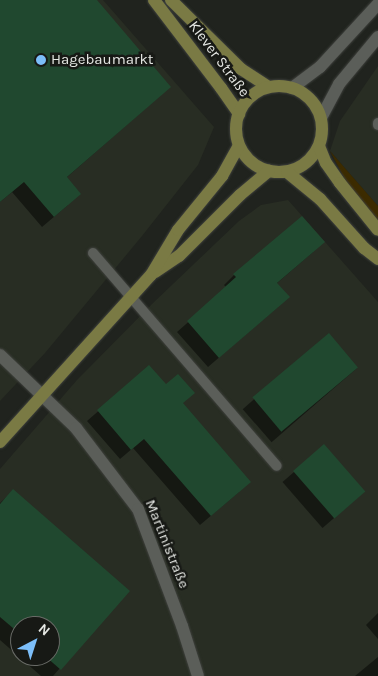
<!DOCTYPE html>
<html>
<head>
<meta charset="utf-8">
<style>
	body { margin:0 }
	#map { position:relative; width:378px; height:676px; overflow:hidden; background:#20231e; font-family:Karla,sans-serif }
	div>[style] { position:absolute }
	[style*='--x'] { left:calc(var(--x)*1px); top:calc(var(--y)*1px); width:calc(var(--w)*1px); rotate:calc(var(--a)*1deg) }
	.built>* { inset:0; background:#282d23 }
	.green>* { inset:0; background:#3c2b00 }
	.shadow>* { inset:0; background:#0007; transform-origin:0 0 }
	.building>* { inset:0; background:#20482f; transform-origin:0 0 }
	.roads { filter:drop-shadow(0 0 1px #3f413d) drop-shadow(0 0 1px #3f413d) }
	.service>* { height:10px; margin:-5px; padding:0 5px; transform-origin:5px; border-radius:5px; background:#5b5e59 }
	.minor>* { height:12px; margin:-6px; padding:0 6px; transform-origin:6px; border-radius:6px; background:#5b5e59 }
	.tertiary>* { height:12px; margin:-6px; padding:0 6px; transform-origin:6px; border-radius:6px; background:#5b5e59 }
	.secondary>* { height:12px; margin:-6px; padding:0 6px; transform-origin:6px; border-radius:6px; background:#7a7a44 }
	.secondary>.ring { margin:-6px; padding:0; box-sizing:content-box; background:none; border:12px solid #7a7a44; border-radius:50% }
	.dots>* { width:14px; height:14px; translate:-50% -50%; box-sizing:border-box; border:2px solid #171915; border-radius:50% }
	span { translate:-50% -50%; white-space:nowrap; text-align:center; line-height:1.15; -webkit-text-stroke:5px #171915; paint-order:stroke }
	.street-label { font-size:15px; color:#e5e7e3 }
	.poi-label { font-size:15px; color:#e5e7e3 }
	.left { translate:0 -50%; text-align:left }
	.north { position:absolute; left:10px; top:616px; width:50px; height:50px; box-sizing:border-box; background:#171915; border:1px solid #696b67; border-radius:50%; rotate:40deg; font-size:14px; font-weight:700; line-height:20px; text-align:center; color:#e5e7e3 }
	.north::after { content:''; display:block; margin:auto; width:18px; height:22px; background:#7cbef9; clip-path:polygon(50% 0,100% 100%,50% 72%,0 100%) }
</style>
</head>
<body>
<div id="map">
	<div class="built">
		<i style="clip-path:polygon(0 0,103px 0,214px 127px,198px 165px,142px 236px,45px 353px,0 401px)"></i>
		<i style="clip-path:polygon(378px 66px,378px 206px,330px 151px,340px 121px)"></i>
		<i style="clip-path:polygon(evenodd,288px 200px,378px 302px,378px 676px,0 676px,0 469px,77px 380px,152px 304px,239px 221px,261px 205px,288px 200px,20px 626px,50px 626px,50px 656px,20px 656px,20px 626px)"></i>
	</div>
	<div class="green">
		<i style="clip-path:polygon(330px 151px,378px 206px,378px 222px,349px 187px)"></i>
	</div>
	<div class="shadow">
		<i style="clip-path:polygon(0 0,95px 0,170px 87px,66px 178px,68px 205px,42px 227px,12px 192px,0 202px)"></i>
		<i style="clip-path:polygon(302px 218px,313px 252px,276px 284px,278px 307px,208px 367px,177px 332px,227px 288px,224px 285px,234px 275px)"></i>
		<i style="left:328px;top:335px;width:44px;height:113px;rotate:49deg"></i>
		<i style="clip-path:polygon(149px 367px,182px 404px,239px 492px,200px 525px,133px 448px,120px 459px,87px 421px)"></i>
		<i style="left:324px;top:446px;width:61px;height:55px;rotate:49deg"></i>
		<i style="clip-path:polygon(evenodd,13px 491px,128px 591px,53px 676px,41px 676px,0 640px,0 503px,13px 491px,20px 626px,50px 626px,50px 656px,20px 656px,20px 626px)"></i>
		<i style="clip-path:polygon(378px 613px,378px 639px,366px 625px)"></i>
		<i style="clip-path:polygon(378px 657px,378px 676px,355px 676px)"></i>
	</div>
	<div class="building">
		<i style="clip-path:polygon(0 0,97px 0,171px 87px,67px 177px,81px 194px,54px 217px,24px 182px,0 202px)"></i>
		<i style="clip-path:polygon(302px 216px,325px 242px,277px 283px,290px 297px,219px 358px,187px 321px,236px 277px,233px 274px)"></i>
		<i style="left:329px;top:333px;width:45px;height:100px;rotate:50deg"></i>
		<i style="clip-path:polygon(149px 365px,166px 384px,178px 374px,195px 393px,183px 403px,251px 482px,211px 516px,144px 439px,131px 450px,97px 410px)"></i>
		<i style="left:324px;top:444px;width:63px;height:41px;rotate:49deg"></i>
		<i style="clip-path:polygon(13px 489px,130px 591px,61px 670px,45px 656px,50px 656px,50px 626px,20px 626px,20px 634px,0 617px,0 504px)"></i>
	</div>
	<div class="roads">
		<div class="service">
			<i style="--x:378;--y:123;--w:2;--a:90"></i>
			<i style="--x:93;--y:253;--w:281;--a:49.2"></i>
		</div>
		<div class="minor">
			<i style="--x:0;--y:355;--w:105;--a:43.8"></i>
			<i style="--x:76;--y:428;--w:102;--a:52.6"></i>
			<i style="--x:138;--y:509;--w:125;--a:69.4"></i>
			<i style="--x:182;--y:626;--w:52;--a:72.3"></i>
		</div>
		<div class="tertiary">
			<i style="--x:292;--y:88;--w:35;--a:-37"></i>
			<i style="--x:320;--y:67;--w:86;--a:-47.4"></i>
			<i style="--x:321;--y:118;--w:38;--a:-62"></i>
			<i style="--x:339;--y:84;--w:61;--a:-50.3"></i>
		</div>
		<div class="secondary">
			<i style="--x:154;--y:0;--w:111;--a:52.7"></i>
			<i style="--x:221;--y:88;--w:32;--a:55"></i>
			<i style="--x:171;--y:0;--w:98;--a:44.6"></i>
			<i style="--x:241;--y:69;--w:33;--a:33"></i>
			<i class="ring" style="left:236px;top:86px;width:74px;height:74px"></i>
			<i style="--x:319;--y:146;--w:18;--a:68"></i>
			<i style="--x:326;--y:163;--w:24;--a:55"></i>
			<i style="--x:340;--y:183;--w:60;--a:51"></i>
			<i style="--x:287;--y:172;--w:43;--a:39.3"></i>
			<i style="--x:320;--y:199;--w:66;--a:48.1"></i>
			<i style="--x:364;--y:248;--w:18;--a:38"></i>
			<i style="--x:155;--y:272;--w:29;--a:-34"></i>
			<i style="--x:179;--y:256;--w:86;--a:-45"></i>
			<i style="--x:240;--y:195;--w:38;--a:-40"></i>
			<i style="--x:0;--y:442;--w:225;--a:-47.9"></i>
			<i style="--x:151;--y:275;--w:52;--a:-59"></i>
			<i style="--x:178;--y:230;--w:70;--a:-50.8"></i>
			<i style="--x:222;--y:176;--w:35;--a:-61"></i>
		</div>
	</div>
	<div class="dots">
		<i style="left:41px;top:60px;background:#7cbef9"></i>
	</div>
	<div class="street-label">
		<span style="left:219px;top:59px;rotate:53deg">Klever Straße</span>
		<span style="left:167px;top:544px;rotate:68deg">Martinistraße</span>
	</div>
	<div class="poi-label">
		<span class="left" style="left:51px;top:60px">Hagebaumarkt</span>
	</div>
	<div class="north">N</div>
</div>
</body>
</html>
